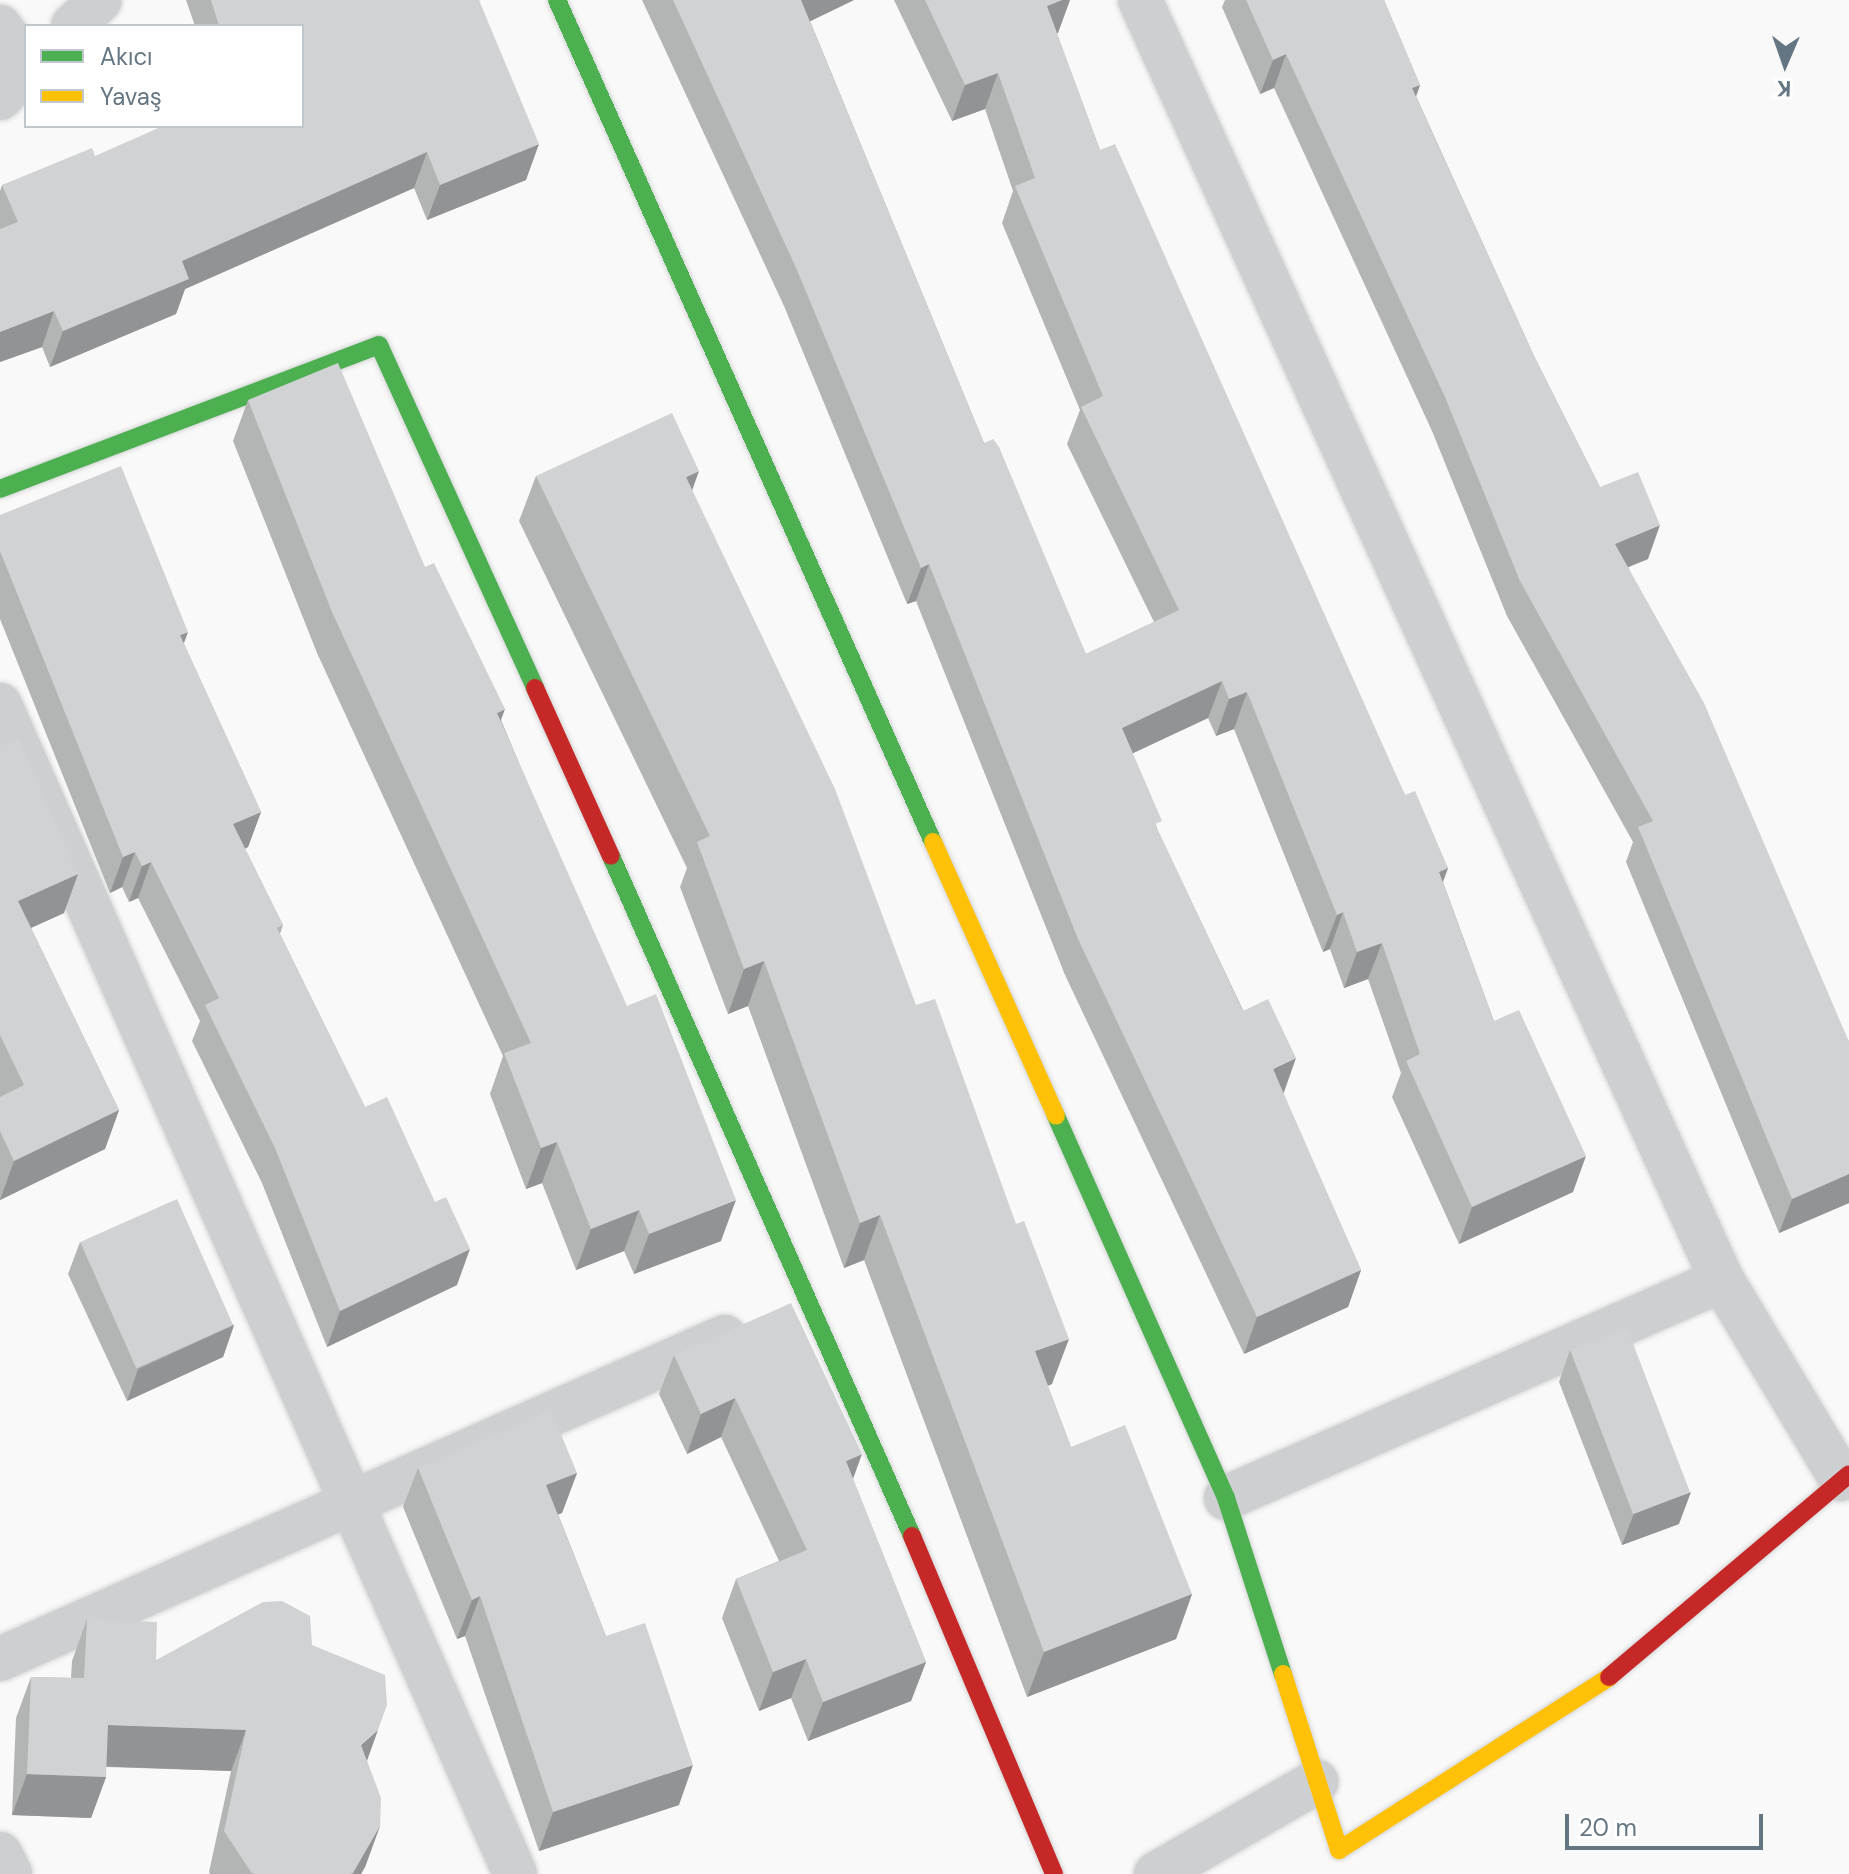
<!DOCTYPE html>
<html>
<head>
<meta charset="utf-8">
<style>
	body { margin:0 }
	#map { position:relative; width:1849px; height:1874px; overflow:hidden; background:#f9f9f9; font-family:"DM Sans",sans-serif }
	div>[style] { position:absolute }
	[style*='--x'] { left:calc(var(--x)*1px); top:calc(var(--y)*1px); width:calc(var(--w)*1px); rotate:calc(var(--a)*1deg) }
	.roads { filter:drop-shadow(0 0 2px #d5d6d7) drop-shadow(0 0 2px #d5d6d7) }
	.street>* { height:44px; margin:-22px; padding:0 22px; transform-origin:22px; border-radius:22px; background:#cecfd0 }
	.fast>* { height:18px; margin:-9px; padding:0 9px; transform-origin:9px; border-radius:9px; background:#4caf50 }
	.slow>* { height:18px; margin:-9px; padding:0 9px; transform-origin:9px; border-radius:9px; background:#ffc107 }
	.jam>* { height:18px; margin:-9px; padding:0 9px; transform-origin:9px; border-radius:9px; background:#c62828 }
	.wall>* { inset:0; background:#b3b5b5 }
	.shaded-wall>* { inset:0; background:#929394 }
	.building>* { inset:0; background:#d0d2d3; transform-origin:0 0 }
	span { translate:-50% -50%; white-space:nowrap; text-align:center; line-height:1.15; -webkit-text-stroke:8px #fff; paint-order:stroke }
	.legend { position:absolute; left:24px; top:24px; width:280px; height:104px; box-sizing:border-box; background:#fff; border:2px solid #c1c8cd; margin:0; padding:10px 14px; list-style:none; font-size:24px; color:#657683 }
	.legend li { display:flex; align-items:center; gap:16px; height:40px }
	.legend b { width:40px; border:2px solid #c1c8cd }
	.north { position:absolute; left:1745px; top:24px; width:80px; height:80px; -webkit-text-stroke:6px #fff; paint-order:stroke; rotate:182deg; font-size:22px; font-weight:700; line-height:32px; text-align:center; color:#657683 }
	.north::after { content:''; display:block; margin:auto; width:28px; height:36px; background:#657683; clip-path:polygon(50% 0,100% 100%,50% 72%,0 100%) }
	.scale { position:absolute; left:1565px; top:1814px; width:198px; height:36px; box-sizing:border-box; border:4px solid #657683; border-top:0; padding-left:10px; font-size:24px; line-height:28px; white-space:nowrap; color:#657683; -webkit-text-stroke:6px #fff; paint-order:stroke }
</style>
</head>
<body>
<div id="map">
	<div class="roads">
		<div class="street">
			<i style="--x:1140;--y:0;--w:1406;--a:65.55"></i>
			<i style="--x:1722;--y:1280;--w:232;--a:59.1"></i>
			<i style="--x:73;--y:26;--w:37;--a:-44"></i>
			<i style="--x:0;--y:27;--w:44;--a:54.2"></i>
			<i style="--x:0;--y:98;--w:37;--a:-46"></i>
			<i style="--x:0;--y:705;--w:1277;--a:66.22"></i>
			<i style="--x:1226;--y:1498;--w:542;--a:-23.73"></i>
			<i style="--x:0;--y:1659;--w:793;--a:-23.95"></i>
			<i style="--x:0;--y:1854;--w:22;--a:63"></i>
			<i style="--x:1156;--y:1874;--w:185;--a:-29.9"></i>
		</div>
		<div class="fast">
			<i style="--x:557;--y:0;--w:922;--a:65.94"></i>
			<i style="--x:0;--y:489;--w:405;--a:-20.8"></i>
			<i style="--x:379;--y:345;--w:377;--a:65.5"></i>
			<i style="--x:611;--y:856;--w:744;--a:66.12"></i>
			<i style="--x:1056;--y:1116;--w:418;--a:66"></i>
			<i style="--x:1226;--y:1498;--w:185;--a:72.1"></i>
		</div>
		<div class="slow">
			<i style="--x:933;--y:842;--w:300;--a:65.8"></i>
			<i style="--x:1283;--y:1674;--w:185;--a:72.3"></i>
			<i style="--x:1339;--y:1850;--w:321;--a:-32.6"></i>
		</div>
		<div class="jam">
			<i style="--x:535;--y:688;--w:184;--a:65.7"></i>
			<i style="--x:912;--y:1536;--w:367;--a:67.2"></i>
			<i style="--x:1609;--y:1677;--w:314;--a:-40.2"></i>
		</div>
	</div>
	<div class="wall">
		<i style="clip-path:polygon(186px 0,479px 0,526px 180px,427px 220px,414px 188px,185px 289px,176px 314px,50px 367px,42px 347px,0 362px,0 191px,2px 185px,95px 156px,302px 126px,302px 26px,195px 26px)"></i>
		<i style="clip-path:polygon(642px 0,854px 0,810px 21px,984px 443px,1086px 654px,1154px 622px,1067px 444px,1080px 410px,1002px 223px,1013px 191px,985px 109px,952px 121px,894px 0,1070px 0,1057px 34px,1100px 150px,1405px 795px,1448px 868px,1443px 882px,1494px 1021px,1573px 1192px,1459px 1244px,1392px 1097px,1401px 1073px,1368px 979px,1344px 988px,1330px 949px,1323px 952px,1234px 729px,1216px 736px,1208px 718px,1132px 753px,1158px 831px,1283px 1094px,1361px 1270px,1348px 1307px,1244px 1354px,1065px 975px,916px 601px,907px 604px,784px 306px)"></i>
		<i style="clip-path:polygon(1225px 0,1384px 0,1420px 85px,1416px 96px,1535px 358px,1600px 487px,1648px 559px,1628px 567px,1849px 1042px,1849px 1203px,1779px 1233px,1626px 862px,1633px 842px,1507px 616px,1432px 431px,1274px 88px,1260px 94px,1222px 7px)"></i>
		<i style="clip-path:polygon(248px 400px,425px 567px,501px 720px,721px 1241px,634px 1274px,624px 1251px,576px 1270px,542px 1183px,526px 1189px,490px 1094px,503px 1056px,317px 653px,233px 441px)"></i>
		<i style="clip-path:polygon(536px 476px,692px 490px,1052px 1384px,1048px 1386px,1071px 1447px,1192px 1594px,1176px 1639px,1027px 1697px,864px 1260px,844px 1268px,748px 1006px,728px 1014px,680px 887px,687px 868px,519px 521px)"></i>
		<i style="clip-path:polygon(0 515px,184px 644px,261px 812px,248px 847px,245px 849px,283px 925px,280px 934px,365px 1107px,457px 1285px,327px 1347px,262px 1183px,192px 1041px,200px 1021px,138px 898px,129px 902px,122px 887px,110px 893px,0 619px)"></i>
		<i style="clip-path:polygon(0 746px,64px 913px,31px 928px,119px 1110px,105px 1149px,0 1200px)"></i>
		<i style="clip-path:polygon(80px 1242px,234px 1325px,223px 1357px,127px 1401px,68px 1274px)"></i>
		<i style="clip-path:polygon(1570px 1350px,1679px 1524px,1622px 1545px,1559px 1382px)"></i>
		<i style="clip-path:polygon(674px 1355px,853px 1479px,926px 1662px,911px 1701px,808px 1741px,791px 1698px,759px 1711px,722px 1618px,736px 1579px,779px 1561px,721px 1437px,687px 1454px,659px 1394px)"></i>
		<i style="clip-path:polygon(418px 1468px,577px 1473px,562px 1513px,558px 1514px,606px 1636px,679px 1805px,539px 1851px,465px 1636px,457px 1639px,403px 1507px)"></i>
		<i style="clip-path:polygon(87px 1619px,156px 1660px,312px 1645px,367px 1761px,380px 1826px,365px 1867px,361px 1874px,210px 1874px,209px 1872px,231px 1771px,106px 1767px,106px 1777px,91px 1818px,12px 1815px,16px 1718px,31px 1677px,71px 1678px,72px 1661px)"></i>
	</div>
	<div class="shaded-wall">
		<i style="clip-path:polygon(798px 0,854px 0,786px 33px)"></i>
		<i style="clip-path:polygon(1062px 0,1070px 0,1058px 33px,1034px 43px,1047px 6px)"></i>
		<i style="clip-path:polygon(1286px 54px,1274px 88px,1260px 94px,1273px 60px)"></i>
		<i style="clip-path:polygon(998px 73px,985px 109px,952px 121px,965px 85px)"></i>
		<i style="clip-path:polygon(1420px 85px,1408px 119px,1412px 88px)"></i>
		<i style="clip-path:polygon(539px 144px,526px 180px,427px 220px,440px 185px)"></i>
		<i style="clip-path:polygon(427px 152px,414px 188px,185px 289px,176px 314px,50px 367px,63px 331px,182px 261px)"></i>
		<i style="clip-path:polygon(54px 311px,42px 347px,0 362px,0 332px)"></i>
		<i style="clip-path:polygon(699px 471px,683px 516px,686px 477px)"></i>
		<i style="clip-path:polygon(1660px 525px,1648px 559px,1602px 578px,1615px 544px)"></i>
		<i style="clip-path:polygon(929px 564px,916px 601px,907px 604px,921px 568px)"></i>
		<i style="clip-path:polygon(188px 632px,175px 668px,180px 635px)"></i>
		<i style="clip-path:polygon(1222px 681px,1208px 718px,1108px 765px,1122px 728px)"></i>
		<i style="clip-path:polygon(1247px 692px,1234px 729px,1216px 736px,1229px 699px)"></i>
		<i style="clip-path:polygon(505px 709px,490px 750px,497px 713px)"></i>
		<i style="clip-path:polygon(261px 812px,248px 847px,220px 860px,233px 824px)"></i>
		<i style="clip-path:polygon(135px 852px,122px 887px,110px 893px,123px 857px)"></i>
		<i style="clip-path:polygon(151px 862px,138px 898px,129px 902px,142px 866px)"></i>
		<i style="clip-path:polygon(1448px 868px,1434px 905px,1439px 872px)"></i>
		<i style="clip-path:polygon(78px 874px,64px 913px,4px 940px,18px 901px)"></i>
		<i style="clip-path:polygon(1343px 912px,1330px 949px,1323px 952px,1337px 915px)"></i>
		<i style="clip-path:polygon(1382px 943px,1368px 979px,1344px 988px,1357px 952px)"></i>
		<i style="clip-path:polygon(764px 961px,748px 1006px,728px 1014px,744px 969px)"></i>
		<i style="clip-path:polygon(1296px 1058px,1283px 1095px,1273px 1069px)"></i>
		<i style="clip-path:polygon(119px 1110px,105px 1149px,0 1200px,14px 1161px)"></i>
		<i style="clip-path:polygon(557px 1142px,542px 1183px,526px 1189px,541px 1148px)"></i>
		<i style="clip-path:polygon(1586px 1156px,1573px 1192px,1459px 1244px,1472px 1207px)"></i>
		<i style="clip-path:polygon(1849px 1174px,1849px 1203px,1779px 1233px,1792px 1199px)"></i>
		<i style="clip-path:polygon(736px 1200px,721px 1241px,634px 1274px,649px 1234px)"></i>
		<i style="clip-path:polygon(639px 1210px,624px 1251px,576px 1270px,591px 1229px)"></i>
		<i style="clip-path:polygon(880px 1215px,864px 1260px,844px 1268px,860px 1223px)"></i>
		<i style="clip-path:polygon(470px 1249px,457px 1285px,327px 1347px,340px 1311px)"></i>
		<i style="clip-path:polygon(1361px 1270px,1348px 1307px,1244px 1354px,1257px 1317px)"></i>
		<i style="clip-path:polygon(234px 1325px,223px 1357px,127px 1401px,138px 1369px)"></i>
		<i style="clip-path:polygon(1069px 1339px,1052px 1384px,1019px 1396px,1035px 1351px)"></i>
		<i style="clip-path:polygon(735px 1398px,721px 1437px,687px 1454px,701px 1414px)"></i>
		<i style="clip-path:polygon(862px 1454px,848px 1493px,846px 1461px)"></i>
		<i style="clip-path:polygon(577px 1473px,562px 1513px,532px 1525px,546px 1485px)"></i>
		<i style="clip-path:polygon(1691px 1492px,1679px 1524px,1622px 1545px,1634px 1513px)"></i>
		<i style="clip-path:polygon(1192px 1594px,1176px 1639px,1027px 1697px,1044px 1652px)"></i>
		<i style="clip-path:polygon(480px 1596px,465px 1636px,457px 1639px,472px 1600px)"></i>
		<i style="clip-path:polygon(806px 1659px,791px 1698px,759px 1711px,773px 1672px)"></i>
		<i style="clip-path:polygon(926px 1662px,911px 1701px,808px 1741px,823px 1702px)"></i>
		<i style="clip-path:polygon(108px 1725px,246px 1730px,231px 1771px,93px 1766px)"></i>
		<i style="clip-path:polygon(378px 1730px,363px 1772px,361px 1745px)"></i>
		<i style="clip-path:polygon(693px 1765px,679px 1805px,539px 1851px,553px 1812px)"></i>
		<i style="clip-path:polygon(27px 1774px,106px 1777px,91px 1818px,12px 1815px)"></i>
		<i style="clip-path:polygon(380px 1826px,365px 1867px,361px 1874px,351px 1874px)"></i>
	</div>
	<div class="building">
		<i style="clip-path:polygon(211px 0,479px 0,539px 144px,440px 185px,427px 152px,182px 261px,189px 279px,63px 331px,54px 311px,0 332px,0 229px,18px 222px,2px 185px,92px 148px,95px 156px,163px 126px,302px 126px,302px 26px,219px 26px)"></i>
		<i style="clip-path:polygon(673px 0,801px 0,984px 443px,993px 439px,999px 447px,1086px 654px,1179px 610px,1081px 407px,1103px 396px,1015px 186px,1035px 178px,998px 73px,965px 85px,925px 0,1062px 0,1047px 6px,1100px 150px,1115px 144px,1405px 795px,1415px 791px,1448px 868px,1439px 872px,1494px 1021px,1519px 1010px,1586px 1156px,1472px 1207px,1406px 1061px,1420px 1054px,1382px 943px,1357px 952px,1343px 912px,1337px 915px,1247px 692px,1229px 699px,1222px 681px,1122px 728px,1162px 821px,1155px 824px,1243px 1011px,1268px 999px,1296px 1058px,1273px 1069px,1361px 1270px,1257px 1317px,1078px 939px,929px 564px,921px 568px,797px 270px)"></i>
		<i style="clip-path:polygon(1246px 0,1384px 0,1420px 85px,1412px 88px,1535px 358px,1600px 487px,1638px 472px,1660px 525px,1615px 544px,1704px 703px,1849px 1042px,1849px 1174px,1792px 1199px,1638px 827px,1653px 821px,1520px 581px,1445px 397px,1286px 54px,1273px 60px)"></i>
		<i style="clip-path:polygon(338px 363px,425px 567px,434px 563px,505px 709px,497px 713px,627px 1006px,656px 994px,736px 1200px,649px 1234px,639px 1210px,591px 1229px,557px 1142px,541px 1148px,504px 1053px,531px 1043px,332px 612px,248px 400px)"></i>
		<i style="clip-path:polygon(672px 413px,699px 471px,686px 477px,835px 789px,916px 1005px,935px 999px,1016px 1224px,1024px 1221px,1069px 1339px,1035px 1351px,1071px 1447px,1125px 1425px,1192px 1594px,1044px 1652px,880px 1215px,860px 1223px,764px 961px,744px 969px,697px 842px,710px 836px,536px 476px)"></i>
		<i style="clip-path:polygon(121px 466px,188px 632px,180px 635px,261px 812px,233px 824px,283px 925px,277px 928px,365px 1107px,387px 1097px,435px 1202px,446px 1197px,470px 1249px,340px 1311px,275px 1148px,205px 1005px,219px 998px,151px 862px,142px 866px,135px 852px,123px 857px,0 551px,0 515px)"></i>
		<i style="clip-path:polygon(18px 738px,78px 874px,18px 901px,119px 1110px,14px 1161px,0 1131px,0 1097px,24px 1085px,0 1035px,0 746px)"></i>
		<i style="left:177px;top:1199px;width:138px;height:106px;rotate:66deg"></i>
		<i style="clip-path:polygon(791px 1303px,862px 1454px,846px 1461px,926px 1662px,823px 1702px,806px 1659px,773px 1672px,736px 1579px,807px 1550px,735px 1398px,701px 1414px,674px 1355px)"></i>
		<i style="left:1627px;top:1328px;width:176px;height:61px;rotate:69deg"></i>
		<i style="clip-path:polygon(551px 1410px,577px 1473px,546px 1485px,606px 1636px,645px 1623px,693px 1765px,553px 1812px,480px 1596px,472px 1600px,418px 1468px)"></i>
		<i style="clip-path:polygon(282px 1601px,310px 1616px,312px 1645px,385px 1675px,387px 1705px,378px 1730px,361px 1745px,381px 1798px,380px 1826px,353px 1873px,351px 1874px,254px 1874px,251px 1872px,224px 1831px,246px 1730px,108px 1725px,106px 1777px,27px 1774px,31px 1677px,84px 1678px,87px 1619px,157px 1622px,156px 1660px,263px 1602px)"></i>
	</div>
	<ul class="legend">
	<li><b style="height:10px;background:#4caf50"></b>Akıcı</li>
	<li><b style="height:10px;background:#ffc107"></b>Yavaş</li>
	</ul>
	<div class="north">K</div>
	<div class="scale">20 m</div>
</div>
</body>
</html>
